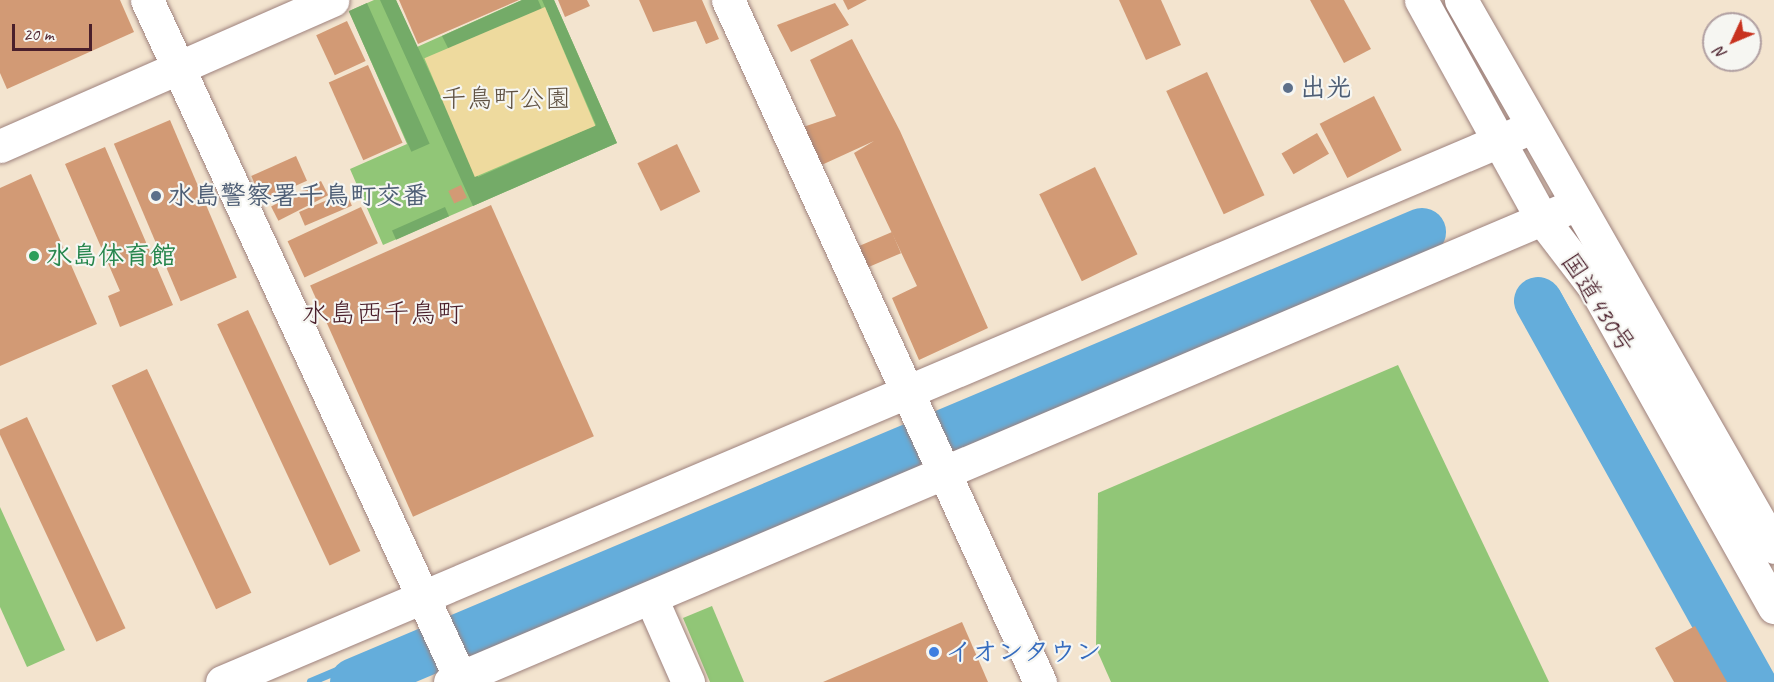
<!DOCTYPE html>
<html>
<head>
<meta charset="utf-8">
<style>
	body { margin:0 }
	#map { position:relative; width:1774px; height:682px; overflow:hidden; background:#f3e4cf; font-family:Caveat,"Klee One",sans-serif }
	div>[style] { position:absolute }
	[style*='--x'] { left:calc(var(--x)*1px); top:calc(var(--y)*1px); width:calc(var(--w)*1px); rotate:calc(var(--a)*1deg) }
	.green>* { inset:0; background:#91c677 }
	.forest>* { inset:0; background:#74ab68; transform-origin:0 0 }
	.sand>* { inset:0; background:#eeda9e; transform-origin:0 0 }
	.stream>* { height:8px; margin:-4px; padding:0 4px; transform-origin:4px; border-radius:4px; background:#64addb }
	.river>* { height:48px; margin:-24px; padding:0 24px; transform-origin:24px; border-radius:24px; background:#64addb }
	.building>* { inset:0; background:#d29a75; transform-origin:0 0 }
	.roads { filter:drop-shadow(0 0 2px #9e827d) drop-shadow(0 0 2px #9e827d) }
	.minor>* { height:33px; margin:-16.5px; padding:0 16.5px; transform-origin:16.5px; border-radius:16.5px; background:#fff }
	.highway>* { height:33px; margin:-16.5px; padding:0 16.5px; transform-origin:16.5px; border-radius:16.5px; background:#fff }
	.dots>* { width:16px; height:16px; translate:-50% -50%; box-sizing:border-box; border:3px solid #f6f6f2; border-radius:50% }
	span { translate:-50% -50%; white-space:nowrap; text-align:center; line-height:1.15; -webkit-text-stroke:4.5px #f6f6f2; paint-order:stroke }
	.service-label { font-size:26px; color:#4e5e75; font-weight:700 }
	.left { translate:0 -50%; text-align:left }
	.park-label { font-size:26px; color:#5f5142 }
	.leisure-label { font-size:26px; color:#27864d; font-weight:700 }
	.street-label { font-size:26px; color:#4a1f2b }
	.shop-label { font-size:26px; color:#366cbe; font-weight:700 }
	.neighbourhood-label { font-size:27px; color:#4a1f2b }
	.north { position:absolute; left:1702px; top:12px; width:60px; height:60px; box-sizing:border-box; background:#f6f6f2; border:2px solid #b1a0a2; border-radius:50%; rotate:226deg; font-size:16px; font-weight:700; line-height:24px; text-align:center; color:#4a1f2b }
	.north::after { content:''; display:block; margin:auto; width:21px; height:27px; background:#c8321e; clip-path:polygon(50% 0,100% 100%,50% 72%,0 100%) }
	.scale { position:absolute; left:12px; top:24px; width:80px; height:27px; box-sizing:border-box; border:3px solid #4a1f2b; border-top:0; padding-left:8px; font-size:18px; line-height:21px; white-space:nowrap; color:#4a1f2b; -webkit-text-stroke:4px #f6f6f2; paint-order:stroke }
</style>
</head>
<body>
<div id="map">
	<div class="green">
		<i style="clip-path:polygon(374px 0,396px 0,417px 47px,522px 0,554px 0,617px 143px,383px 245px,350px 169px,407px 144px,349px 11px)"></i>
		<i style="clip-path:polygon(1398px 365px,1549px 682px,1111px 682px,1096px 648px,1098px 493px)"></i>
		<i style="clip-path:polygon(0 507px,65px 650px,27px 667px,0 607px)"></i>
		<i style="clip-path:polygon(712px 606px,744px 682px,710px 682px,683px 618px)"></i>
	</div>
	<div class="forest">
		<i style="clip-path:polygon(380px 0,396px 0,478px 177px,596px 125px,542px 0,554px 0,617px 143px,473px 206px)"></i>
		<i style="clip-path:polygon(522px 0,538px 0,542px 9px,449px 50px,442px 36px)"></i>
		<i style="left:367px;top:3px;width:154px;height:20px;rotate:66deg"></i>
		<i style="left:445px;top:207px;width:10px;height:58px;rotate:66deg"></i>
	</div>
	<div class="sand">
		<i style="left:545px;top:7px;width:129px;height:131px;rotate:67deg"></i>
	</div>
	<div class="stream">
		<i style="--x:1556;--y:292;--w:447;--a:60.8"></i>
		<i style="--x:928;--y:424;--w:531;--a:-22.7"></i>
		<i style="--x:444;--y:626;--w:511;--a:-22.65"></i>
		<i style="--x:311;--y:682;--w:131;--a:-22.9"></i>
	</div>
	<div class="river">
		<i style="--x:1538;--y:301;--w:436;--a:60.9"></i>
		<i style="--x:354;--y:682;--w:1159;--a:-22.85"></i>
	</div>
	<div class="building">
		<i style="clip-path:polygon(0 0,120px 0,134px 32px,7px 89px,0 73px)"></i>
		<i style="clip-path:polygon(399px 0,519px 0,418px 44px)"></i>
		<i style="clip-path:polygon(558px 0,587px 0,590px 6px,565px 17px)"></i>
		<i style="clip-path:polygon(639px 0,702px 0,719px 39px,706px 44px,696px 21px,653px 32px)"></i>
		<i style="clip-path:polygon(843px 0,867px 0,848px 10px)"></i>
		<i style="clip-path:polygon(1119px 0,1161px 0,1181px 45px,1146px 60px)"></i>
		<i style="clip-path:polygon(1310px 0,1344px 0,1371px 49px,1344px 63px)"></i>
		<i style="clip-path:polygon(835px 3px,849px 25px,791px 52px,777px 25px)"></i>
		<i style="left:347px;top:21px;width:44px;height:34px;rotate:65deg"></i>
		<i style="clip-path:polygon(852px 39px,900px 131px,988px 328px,919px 360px,892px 298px,917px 286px,854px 153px,874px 141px,815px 168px,800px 128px,836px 116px,810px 60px)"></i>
		<i style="left:368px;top:65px;width:85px;height:43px;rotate:66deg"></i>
		<i style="left:1207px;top:72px;width:136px;height:45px;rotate:65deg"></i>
		<i style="left:1374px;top:96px;width:61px;height:61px;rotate:63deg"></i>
		<i style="left:170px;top:120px;width:171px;height:61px;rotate:67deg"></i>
		<i style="left:1317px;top:133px;width:24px;height:41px;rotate:60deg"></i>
		<i style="left:677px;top:144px;width:53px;height:44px;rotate:64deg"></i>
		<i style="clip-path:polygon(105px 147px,173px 305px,120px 327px,108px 296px,120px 291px,65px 164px)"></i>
		<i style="left:296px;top:156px;width:27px;height:49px;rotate:66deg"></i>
		<i style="left:1095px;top:167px;width:97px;height:62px;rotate:64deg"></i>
		<i style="clip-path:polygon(31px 174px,97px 324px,0 366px,0 188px)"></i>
		<i style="left:321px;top:181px;width:16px;height:56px;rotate:63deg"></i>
		<i style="left:461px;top:185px;width:14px;height:14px;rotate:65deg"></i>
		<i style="left:346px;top:192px;width:15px;height:51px;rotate:67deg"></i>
		<i style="left:491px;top:205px;width:253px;height:198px;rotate:66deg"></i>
		<i style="left:361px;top:207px;width:40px;height:81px;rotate:65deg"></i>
		<i style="left:892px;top:232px;width:23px;height:37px;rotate:67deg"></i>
		<i style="left:248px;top:310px;width:266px;height:34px;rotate:65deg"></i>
		<i style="left:147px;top:369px;width:247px;height:39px;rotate:65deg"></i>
		<i style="left:27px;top:417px;width:233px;height:32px;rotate:65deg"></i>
		<i style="clip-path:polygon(962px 622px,988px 682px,823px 682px)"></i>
		<i style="clip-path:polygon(1695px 626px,1727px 682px,1674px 682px,1655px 648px)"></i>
	</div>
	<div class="roads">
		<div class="minor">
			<i style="--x:147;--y:0;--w:751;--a:65.21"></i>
			<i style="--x:728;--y:0;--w:750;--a:65.42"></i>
			<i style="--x:0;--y:146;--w:363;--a:-23.7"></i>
			<i style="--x:651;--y:598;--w:92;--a:66.2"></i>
			<i style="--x:222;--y:682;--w:1423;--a:-22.96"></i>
			<i style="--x:450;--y:682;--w:1224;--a:-22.98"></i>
		</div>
		<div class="highway">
			<i style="--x:1421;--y:0;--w:250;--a:61.1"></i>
			<i style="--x:1542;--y:219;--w:87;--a:52.5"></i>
			<i style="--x:1595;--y:288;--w:366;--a:60.7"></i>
			<i style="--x:1461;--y:0;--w:630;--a:60.22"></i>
		</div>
	</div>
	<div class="dots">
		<i style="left:1288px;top:88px;background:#5c6f8a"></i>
		<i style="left:156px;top:196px;background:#5c6f8a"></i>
		<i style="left:34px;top:256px;background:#2e9e5b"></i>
		<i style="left:934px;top:652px;background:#3f7fe0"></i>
	</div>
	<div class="service-label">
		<span class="left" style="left:1300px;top:88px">出光</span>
		<span class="left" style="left:168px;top:196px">水島警察署千鳥町交番</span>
	</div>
	<div class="park-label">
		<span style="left:506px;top:99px">千鳥町公園</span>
	</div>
	<div class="leisure-label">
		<span class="left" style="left:46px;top:256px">水島体育館</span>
	</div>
	<div class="street-label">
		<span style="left:1598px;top:303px;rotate:57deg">国道430号</span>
	</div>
	<div class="shop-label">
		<span class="left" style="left:946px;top:652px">イオンタウン</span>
	</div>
	<div class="neighbourhood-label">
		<span style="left:383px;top:314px">水島西千鳥町</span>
	</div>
	<div class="north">N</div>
	<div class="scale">20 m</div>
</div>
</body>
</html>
